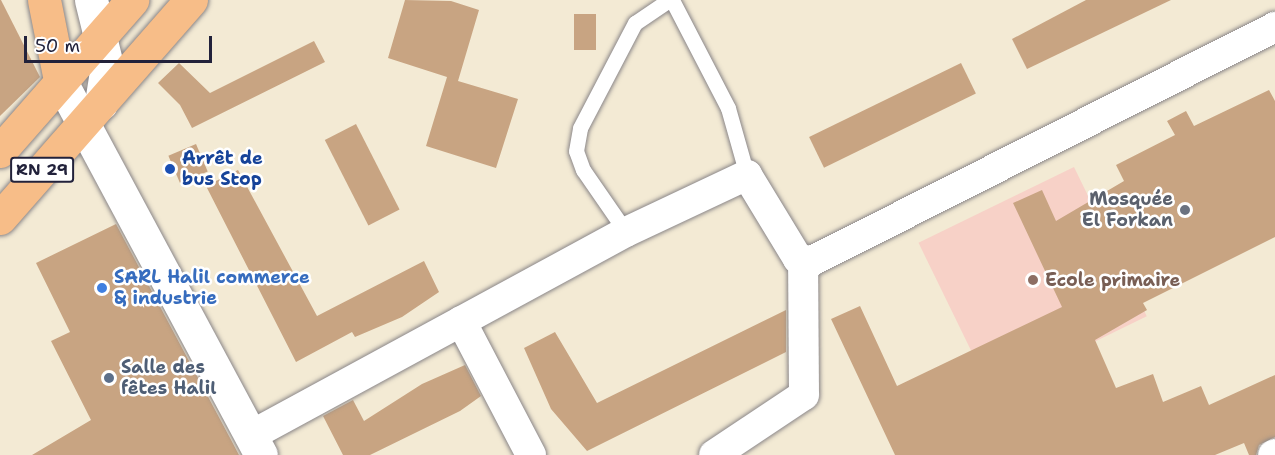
<!DOCTYPE html>
<html>
<head>
<meta charset="utf-8">
<style>
	body { margin:0 }
	#map { position:relative; width:1275px; height:455px; overflow:hidden; background:#f3ead4; font-family:"Shantell Sans",sans-serif }
	div>[style] { position:absolute }
	[style*='--x'] { left:calc(var(--x)*1px); top:calc(var(--y)*1px); width:calc(var(--w)*1px); rotate:calc(var(--a)*1deg) }
	.built>* { inset:0; background:#f7d1c7; transform-origin:0 0 }
	.building>* { inset:0; background:#c8a482; transform-origin:0 0 }
	.roads { filter:drop-shadow(0 0 2px #8a8688) drop-shadow(0 0 2px #8a8688) }
	.service>* { height:15px; margin:-7.5px; padding:0 7.5px; transform-origin:7.5px; border-radius:7.5px; background:#fff }
	.minor>* { height:30px; margin:-15px; padding:0 15px; transform-origin:15px; border-radius:15px; background:#fff }
	.tertiary>* { height:33px; margin:-16.5px; padding:0 16.5px; transform-origin:16.5px; border-radius:16.5px; background:#fff }
	.trunk>* { height:33px; margin:-16.5px; padding:0 16.5px; transform-origin:16.5px; border-radius:16.5px; background:#f7bd88 }
	.dots>* { width:16px; height:16px; translate:-50% -50%; box-sizing:border-box; border:3px solid #fff; border-radius:50% }
	span { translate:-50% -50%; white-space:nowrap; text-align:center; line-height:1.15; -webkit-text-stroke:5px #fff; paint-order:stroke }
	.shield-label span { padding:2px 4px; background:#fff; border:2px solid; border-radius:4px; -webkit-text-stroke-width:0 }
	.shield-label { font-size:16px; color:#22223b; font-weight:700 }
	.transit-label { font-size:18px; color:#164399; font-weight:700 }
	.left { translate:0 -50%; text-align:left }
	.worship-label { font-size:18px; color:#5b616d; font-weight:700 }
	.right { translate:-100% -50%; text-align:right }
	.shop-label { font-size:18px; color:#366cbe; font-weight:700 }
	.education-label { font-size:18px; color:#785e54; font-weight:700 }
	.service-label { font-size:18px; color:#4e5e75; font-weight:700 }
	.scale { position:absolute; left:24px; top:36px; width:188px; height:27px; box-sizing:border-box; border:3px solid #22223b; border-top:0; padding-left:8px; font-size:18px; line-height:21px; white-space:nowrap; color:#22223b; -webkit-text-stroke:4px #fff; paint-order:stroke }
</style>
</head>
<body>
<div id="map">
	<div class="built">
		<i style="left:1074px;top:167px;width:166px;height:173px;rotate:64deg"></i>
	</div>
	<div class="building">
		<i style="clip-path:polygon(1px 0,40px 77px,0 116px,0 0)"></i>
		<i style="clip-path:polygon(405px 0,451px 1px,479px 10px,458px 81px,518px 99px,496px 168px,426px 146px,447px 77px,388px 58px)"></i>
		<i style="clip-path:polygon(1086px 0,1171px 0,1027px 69px,1012px 39px)"></i>
		<i style="left:574px;top:14px;width:22px;height:36px"></i>
		<i style="clip-path:polygon(314px 41px,325px 62px,192px 128px,180px 105px,158px 83px,179px 63px,210px 93px)"></i>
		<i style="left:961px;top:63px;width:34px;height:169px;rotate:64deg"></i>
		<i style="clip-path:polygon(1269px 90px,1275px 101px,1275px 237px,1143px 303px,1147px 310px,1095px 340px,1116px 388px,1153px 374px,1163px 402px,1201px 386px,1209px 405px,1275px 375px,1275px 437px,1259px 445px,1256px 455px,1249px 455px,1244px 443px,1215px 455px,895px 455px,831px 319px,860px 306px,897px 386px,1062px 307px,1013px 203px,1042px 190px,1056px 221px,1124px 181px,1116px 165px,1175px 135px,1167px 121px,1186px 111px,1194px 126px)"></i>
		<i style="left:356px;top:124px;width:96px;height:35px;rotate:63deg"></i>
		<i style="left:196px;top:144px;width:30px;height:30px;rotate:67deg"></i>
		<i style="clip-path:polygon(238px 170px,317px 316px,424px 261px,439px 292px,402px 317px,355px 337px,352px 332px,296px 362px,206px 186px)"></i>
		<i style="clip-path:polygon(116px 224px,229px 436px,239px 455px,32px 455px,91px 420px,51px 341px,70px 332px,36px 263px)"></i>
		<i style="clip-path:polygon(786px 310px,786px 352px,587px 451px,551px 409px,524px 348px,555px 332px,597px 403px)"></i>
		<i style="clip-path:polygon(465px 365px,481px 396px,460px 411px,370px 455px,343px 455px,323px 416px,353px 400px,364px 421px,422px 384px)"></i>
	</div>
	<div class="roads">
		<div class="service">
			<i style="--x:672;--y:0;--w:122;--a:62.6"></i>
			<i style="--x:728;--y:108;--w:70;--a:74.2"></i>
			<i style="--x:626;--y:232;--w:75;--a:-124.7"></i>
			<i style="--x:583;--y:170;--w:20;--a:-110"></i>
			<i style="--x:576;--y:151;--w:23;--a:-80"></i>
			<i style="--x:580;--y:128;--w:119;--a:-62.4"></i>
			<i style="--x:635;--y:23;--w:41;--a:-34.1"></i>
		</div>
		<div class="minor">
			<i style="--x:461;--y:321;--w:151;--a:62.4"></i>
			<i style="--x:250;--y:436;--w:428;--a:-28.5"></i>
			<i style="--x:626;--y:232;--w:134;--a:-25.2"></i>
			<i style="--x:747;--y:175;--w:98;--a:58.7"></i>
			<i style="--x:798;--y:259;--w:14;--a:8"></i>
			<i style="--x:812;--y:261;--w:519;--a:-26.81"></i>
			<i style="--x:714;--y:455;--w:108;--a:-33.7"></i>
			<i style="--x:804;--y:395;--w:132;--a:-90.4"></i>
			<i style="--x:1273;--y:455;--w:2;--a:-27"></i>
		</div>
		<div class="tertiary">
			<i style="--x:91;--y:0;--w:67;--a:76.2"></i>
			<i style="--x:107;--y:65;--w:39;--a:99"></i>
			<i style="--x:60;--y:80;--w:425;--a:61.8"></i>
		</div>
		<div class="trunk">
			<i style="--x:44;--y:0;--w:82;--a:78.7"></i>
			<i style="--x:0;--y:151;--w:201;--a:-48.8"></i>
			<i style="--x:0;--y:218;--w:290;--a:-48.8"></i>
		</div>
	</div>
	<div class="dots">
		<i style="left:170px;top:169px;background:#1a4fb4"></i>
		<i style="left:1185px;top:210px;background:#6b7280"></i>
		<i style="left:1033px;top:280px;background:#8d6e63"></i>
		<i style="left:102px;top:288px;background:#3f7fe0"></i>
		<i style="left:109px;top:378px;background:#5c6f8a"></i>
	</div>
	<div class="shield-label">
		<span style="left:42px;top:170px">RN 29</span>
	</div>
	<div class="transit-label">
		<span class="left" style="left:182px;top:169px">Arrêt de<br>bus Stop</span>
	</div>
	<div class="worship-label">
		<span class="right" style="left:1173px;top:210px">Mosquée<br>El Forkan</span>
	</div>
	<div class="shop-label">
		<span class="left" style="left:114px;top:288px">SARL Halil commerce<br>&amp; industrie</span>
	</div>
	<div class="education-label">
		<span class="left" style="left:1045px;top:280px">Ecole primaire</span>
	</div>
	<div class="service-label">
		<span class="left" style="left:121px;top:378px">Salle des<br>fêtes Halil</span>
	</div>
	<div class="scale">50 m</div>
</div>
</body>
</html>
